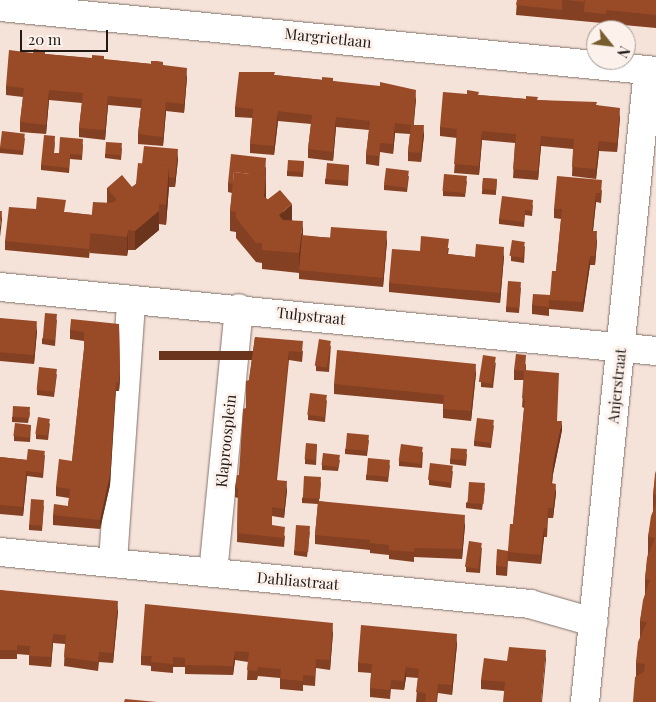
<!DOCTYPE html>
<html>
<head>
<meta charset="utf-8">
<style>
	body { margin:0 }
	#map { position:relative; width:656px; height:702px; overflow:hidden; background:#f5e2d9; font-family:"Playfair Display",serif }
	div>[style] { position:absolute }
	[style*='--x'] { left:calc(var(--x)*1px); top:calc(var(--y)*1px); width:calc(var(--w)*1px); rotate:calc(var(--a)*1deg) }
	.roads { filter:drop-shadow(0 0 1px #83726a) drop-shadow(0 0 1px #83726a) }
	.minor>* { height:28px; margin:-14px; padding:0 14px; transform-origin:14px; border-radius:14px; background:#fff }
	.wall>* { inset:0; background:#844022; transform-origin:0 0 }
	.shaded-wall>* { inset:0; background:#6b341c; transform-origin:0 0 }
	.building>* { inset:0; background:#994b28; transform-origin:0 0 }
	span { translate:-50% -50%; white-space:nowrap; text-align:center; line-height:1.15; -webkit-text-stroke:5px #fcf1eb; paint-order:stroke }
	.street-label { font-size:15px; color:#201916 }
	.north { position:absolute; left:586px; top:20px; width:50px; height:50px; box-sizing:border-box; background:#fcf1eb; border:1px solid #a49b96; border-radius:50%; rotate:119deg; font-size:14px; font-weight:700; line-height:20px; text-align:center; color:#201916 }
	.north::after { content:''; display:block; margin:auto; width:18px; height:22px; background:#775e2f; clip-path:polygon(50% 0,100% 100%,50% 72%,0 100%) }
	.scale { position:absolute; left:20px; top:30px; width:88px; height:22px; box-sizing:border-box; border:2px solid #201916; border-top:0; padding-left:6px; font-size:15px; line-height:18px; white-space:nowrap; color:#201916; -webkit-text-stroke:4px #fcf1eb; paint-order:stroke }
</style>
</head>
<body>
<div id="map">
	<div class="roads">
		<div class="minor">
			<i style="--x:0;--y:7;--w:659;--a:5.57"></i>
			<i style="--x:0;--y:287;--w:659;--a:5.57"></i>
			<i style="--x:0;--y:552;--w:533;--a:5.6"></i>
			<i style="--x:530;--y:604;--w:66;--a:15.9"></i>
			<i style="--x:113;--y:561;--w:261;--a:-86"></i>
			<i style="--x:213;--y:573;--w:266;--a:-84.4"></i>
			<i style="--x:585;--y:702;--w:635;--a:-84.31"></i>
		</div>
	</div>
	<div class="wall">
		<i style="clip-path:polygon(517px 0,656px 0,656px 28px,516px 15px)"></i>
		<i style="clip-path:polygon(45px 54px,163px 65px,187px 77px,184px 113px,166px 111px,163px 146px,138px 144px,138px 134px,141px 108px,108px 105px,105px 140px,79px 137px,79px 128px,82px 103px,49px 100px,46px 134px,20px 132px,20px 122px,23px 97px,6px 95px,6px 86px)"></i>
		<i style="clip-path:polygon(275px 75px,333px 81px,416px 99px,413px 125px,424px 135px,421px 162px,408px 161px,408px 152px,410px 134px,395px 133px,393px 154px,380px 152px,379px 166px,366px 164px,366px 155px,369px 130px,336px 127px,333px 161px,308px 158px,308px 149px,311px 124px,278px 121px,274px 155px,250px 153px,250px 144px,253px 118px,235px 117px,235px 107px)"></i>
		<i style="clip-path:polygon(467px 94px,597px 105px,620px 117px,617px 152px,599px 151px,596px 179px,572px 176px,573px 149px,541px 146px,538px 180px,513px 178px,515px 143px,482px 140px,479px 175px,454px 173px,457px 138px,440px 136px,440px 127px)"></i>
		<i style="clip-path:polygon(25px 138px,23px 155px,0 153px,0 148px)"></i>
		<i style="clip-path:polygon(55px 141px,54px 153px,59px 153px,83px 144px,82px 160px,70px 159px,69px 173px,41px 170px,41px 165px)"></i>
		<i style="clip-path:polygon(122px 148px,121px 160px,105px 158px,105px 154px)"></i>
		<i style="clip-path:polygon(178px 159px,175px 187px,169px 187px,166px 225px,159px 224px,159px 230px,135px 250px,128px 250px,127px 256px,90px 253px,90px 250px,89px 258px,5px 250px,5px 241px,65px 212px,92px 215px,107px 203px,107px 188px,132px 187px,136px 184px,142px 164px)"></i>
		<i style="clip-path:polygon(304px 161px,303px 177px,287px 176px,287px 171px)"></i>
		<i style="clip-path:polygon(349px 165px,348px 186px,325px 184px,325px 179px)"></i>
		<i style="clip-path:polygon(266px 167px,266px 198px,292px 220px,303px 236px,387px 241px,383px 287px,299px 279px,299px 273px,262px 269px,262px 263px,256px 262px,236px 238px,236px 232px,230px 231px,230px 211px,232px 193px,228px 192px,228px 183px)"></i>
		<i style="clip-path:polygon(409px 176px,407px 192px,384px 190px,384px 185px)"></i>
		<i style="left:483px;top:178px;width:14px;height:16px;rotate:4deg"></i>
		<i style="clip-path:polygon(467px 181px,465px 197px,443px 196px,443px 191px)"></i>
		<i style="clip-path:polygon(602px 190px,601px 203px,596px 202px,593px 231px,597px 241px,595px 265px,590px 265px,583px 312px,549px 309px,549px 316px,532px 314px,532px 305px,550px 295px,556px 271px,561px 219px,554px 218px,554px 209px)"></i>
		<i style="clip-path:polygon(533px 205px,532px 216px,525px 215px,524px 227px,499px 224px,499px 219px)"></i>
		<i style="clip-path:polygon(525px 246px,524px 263px,511px 261px,511px 256px)"></i>
		<i style="clip-path:polygon(449px 248px,448px 254px,475px 257px,504px 256px,500px 303px,389px 292px,389px 283px,420px 251px)"></i>
		<i style="clip-path:polygon(521px 287px,519px 313px,506px 312px,506px 307px)"></i>
		<i style="clip-path:polygon(0 318px,37px 331px,34px 364px,0 361px)"></i>
		<i style="clip-path:polygon(57px 319px,55px 346px,42px 344px,42px 339px)"></i>
		<i style="clip-path:polygon(119px 324px,120px 378px,119px 391px,116px 391px,110px 485px,100px 529px,53px 525px,53px 515px,68px 506px,69px 498px,56px 496px,56px 487px,72px 461px,84px 349px,84px 341px,70px 339px,70px 330px)"></i>
		<i style="clip-path:polygon(255px 337px,303px 351px,302px 362px,289px 360px,277px 480px,287px 490px,284px 518px,272px 516px,272px 525px,285px 536px,284px 547px,237px 542px,238px 498px,235px 497px,235px 487px,239px 475px,249px 380px)"></i>
		<i style="clip-path:polygon(331px 345px,329px 372px,316px 371px,316px 366px)"></i>
		<i style="clip-path:polygon(496px 362px,493px 388px,481px 387px,481px 382px)"></i>
		<i style="clip-path:polygon(526px 364px,526px 370px,557px 421px,562px 430px,553px 474px,552px 483px,556px 493px,553px 518px,548px 518px,547px 537px,544px 537px,541px 564px,508px 561px,507px 576px,496px 575px,496px 566px,508px 551px,513px 524px,524px 408px,522px 407px,524px 380px,514px 380px,514px 370px)"></i>
		<i style="clip-path:polygon(476px 373px,471px 421px,443px 418px,443px 404px,334px 394px,334px 384px)"></i>
		<i style="clip-path:polygon(57px 374px,54px 397px,37px 395px,37px 390px)"></i>
		<i style="clip-path:polygon(327px 400px,325px 422px,308px 420px,308px 415px)"></i>
		<i style="clip-path:polygon(30px 412px,28px 423px,12px 422px,12px 417px)"></i>
		<i style="clip-path:polygon(50px 423px,48px 440px,36px 439px,36px 434px)"></i>
		<i style="clip-path:polygon(31px 425px,30px 442px,14px 441px,14px 436px)"></i>
		<i style="clip-path:polygon(494px 425px,491px 448px,474px 446px,474px 441px)"></i>
		<i style="clip-path:polygon(369px 440px,367px 456px,345px 454px,345px 449px)"></i>
		<i style="clip-path:polygon(317px 444px,316px 465px,305px 464px,305px 459px)"></i>
		<i style="clip-path:polygon(423px 452px,422px 468px,399px 466px,399px 461px)"></i>
		<i style="clip-path:polygon(467px 454px,466px 466px,450px 464px,450px 459px)"></i>
		<i style="clip-path:polygon(45px 455px,43px 478px,27px 476px,23px 516px,0 514px,0 457px,27px 460px)"></i>
		<i style="clip-path:polygon(340px 460px,338px 471px,322px 470px,322px 465px)"></i>
		<i style="clip-path:polygon(390px 465px,388px 482px,366px 480px,366px 475px)"></i>
		<i style="clip-path:polygon(453px 471px,451px 488px,429px 485px,429px 480px)"></i>
		<i style="clip-path:polygon(656px 471px,656px 702px,636px 677px,636px 663px,640px 638px,640px 621px,645px 595px,645px 579px,648px 553px,648px 537px,653px 512px,653px 495px)"></i>
		<i style="clip-path:polygon(321px 482px,319px 501px,465px 525px,462px 559px,414px 557px,414px 562px,389px 559px,389px 555px,370px 553px,370px 550px,315px 544px,315px 535px,318px 504px,302px 503px,302px 498px)"></i>
		<i style="clip-path:polygon(485px 488px,482px 510px,466px 508px,466px 503px)"></i>
		<i style="clip-path:polygon(44px 505px,42px 531px,29px 530px,29px 525px)"></i>
		<i style="clip-path:polygon(310px 531px,307px 557px,294px 555px,294px 551px)"></i>
		<i style="clip-path:polygon(482px 547px,480px 573px,466px 572px,466px 567px)"></i>
		<i style="clip-path:polygon(0 590px,118px 611px,113px 663px,99px 662px,98px 671px,64px 666px,65px 644px,53px 643px,51px 667px,29px 665px,29px 655px,17px 654px,17px 659px,0 659px)"></i>
		<i style="clip-path:polygon(333px 632px,330px 670px,316px 668px,315px 686px,303px 685px,303px 691px,280px 689px,280px 678px,258px 676px,257px 680px,247px 680px,248px 662px,235px 660px,233px 675px,185px 674px,185px 667px,173px 667px,173px 673px,151px 671px,151px 666px,141px 665px,141px 656px)"></i>
		<i style="clip-path:polygon(457px 644px,452px 695px,438px 693px,437px 702px,416px 702px,418px 678px,406px 677px,404px 690px,391px 689px,390px 699px,370px 697px,370px 688px,371px 673px,358px 672px,358px 663px)"></i>
		<i style="clip-path:polygon(546px 659px,504px 691px,481px 689px,481px 680px,507px 661px)"></i>
	</div>
	<div class="shaded-wall">
		<i style="clip-path:polygon(187px 68px,187px 77px,184px 113px,184px 104px)"></i>
		<i style="clip-path:polygon(49px 90px,49px 100px,46px 134px,46px 125px)"></i>
		<i style="clip-path:polygon(416px 90px,416px 99px,413px 134px,413px 125px)"></i>
		<i style="clip-path:polygon(108px 96px,108px 105px,105px 140px,105px 130px)"></i>
		<i style="clip-path:polygon(166px 102px,166px 111px,163px 146px,163px 137px)"></i>
		<i style="clip-path:polygon(620px 108px,620px 117px,617px 152px,617px 143px)"></i>
		<i style="clip-path:polygon(278px 111px,278px 121px,274px 155px,274px 146px)"></i>
		<i style="clip-path:polygon(336px 117px,336px 127px,333px 161px,333px 152px)"></i>
		<i style="clip-path:polygon(395px 123px,395px 133px,393px 154px,393px 144px)"></i>
		<i style="clip-path:polygon(424px 125px,424px 135px,421px 162px,421px 153px)"></i>
		<i style="clip-path:polygon(482px 131px,482px 140px,479px 175px,479px 166px)"></i>
		<i style="clip-path:polygon(541px 136px,541px 146px,538px 180px,538px 171px)"></i>
		<i style="clip-path:polygon(599px 141px,599px 151px,596px 179px,596px 169px)"></i>
		<i style="clip-path:polygon(178px 149px,178px 159px,175px 187px,175px 178px)"></i>
		<i style="clip-path:polygon(169px 166px,169px 186px,166px 225px,166px 205px)"></i>
		<i style="clip-path:polygon(266px 176px,266px 195px,264px 216px,264px 196px)"></i>
		<i style="clip-path:polygon(596px 193px,596px 202px,592px 240px,592px 231px)"></i>
		<i style="clip-path:polygon(159px 204px,159px 230px,135px 250px,135px 231px)"></i>
		<i style="clip-path:polygon(292px 204px,292px 224px,279px 234px,279px 215px)"></i>
		<i style="clip-path:polygon(2px 211px,2px 220px,0 237px,0 227px)"></i>
		<i style="clip-path:polygon(303px 221px,303px 241px,299px 273px,299px 253px)"></i>
		<i style="clip-path:polygon(128px 230px,128px 250px,127px 256px,127px 237px)"></i>
		<i style="clip-path:polygon(387px 231px,387px 241px,383px 287px,383px 278px)"></i>
		<i style="clip-path:polygon(597px 231px,597px 241px,595px 265px,595px 256px)"></i>
		<i style="clip-path:polygon(504px 247px,504px 256px,500px 303px,500px 293px)"></i>
		<i style="clip-path:polygon(590px 256px,590px 265px,583px 312px,583px 302px)"></i>
		<i style="clip-path:polygon(37px 321px,37px 331px,34px 364px,34px 355px)"></i>
		<i style="left:289px;top:351px;width:9px;height:130px;rotate:90deg"></i>
		<i style="clip-path:polygon(476px 364px,476px 373px,471px 421px,471px 411px)"></i>
		<i style="clip-path:polygon(120px 369px,120px 378px,119px 391px,119px 382px)"></i>
		<i style="clip-path:polygon(116px 382px,110px 485px,100px 529px,100px 520px)"></i>
		<i style="clip-path:polygon(562px 421px,562px 430px,553px 474px,551px 493px,553px 464px)"></i>
		<i style="clip-path:polygon(27px 471px,27px 476px,23px 516px,23px 507px)"></i>
		<i style="clip-path:polygon(287px 481px,287px 490px,284px 518px,284px 509px)"></i>
		<i style="clip-path:polygon(556px 484px,556px 493px,553px 518px,553px 508px)"></i>
		<i style="clip-path:polygon(465px 515px,465px 525px,462px 559px,462px 549px)"></i>
		<i style="clip-path:polygon(544px 528px,544px 537px,541px 564px,541px 555px)"></i>
		<i style="clip-path:polygon(118px 601px,118px 611px,113px 663px,113px 653px)"></i>
		<i style="clip-path:polygon(333px 623px,333px 632px,330px 670px,330px 660px)"></i>
		<i style="clip-path:polygon(53px 634px,53px 643px,51px 667px,51px 657px)"></i>
		<i style="clip-path:polygon(457px 634px,457px 644px,452px 695px,452px 685px)"></i>
		<i style="clip-path:polygon(546px 650px,546px 659px,542px 702px,541px 702px)"></i>
		<i style="clip-path:polygon(235px 651px,235px 660px,233px 675px,233px 666px)"></i>
		<i style="clip-path:polygon(406px 667px,406px 677px,404px 690px,404px 681px)"></i>
	</div>
	<div class="building">
		<i style="clip-path:polygon(517px 0,562px 0,562px 10px,516px 5px)"></i>
		<i style="clip-path:polygon(566px 0,584px 0,584px 2px)"></i>
		<i style="clip-path:polygon(585px 0,607px 0,606px 14px,584px 12px)"></i>
		<i style="clip-path:polygon(607px 0,656px 0,656px 15px,606px 10px)"></i>
		<i style="clip-path:polygon(34px 49px,45px 51px,45px 54px,92px 58px,92px 55px,104px 56px,104px 59px,151px 64px,151px 61px,157px 61px,163px 62px,163px 65px,187px 68px,184px 104px,166px 102px,163px 137px,138px 134px,142px 99px,108px 96px,105px 130px,79px 128px,83px 93px,49px 90px,46px 125px,20px 122px,24px 88px,6px 86px,9px 50px,33px 53px)"></i>
		<i style="clip-path:polygon(239px 72px,275px 72px,274px 75px,322px 80px,322px 77px,333px 78px,333px 81px,380px 86px,380px 82px,416px 90px,413px 125px,424px 125px,421px 153px,408px 152px,411px 125px,395px 123px,393px 144px,380px 143px,379px 156px,366px 155px,370px 121px,336px 117px,333px 152px,308px 149px,312px 115px,278px 111px,274px 146px,250px 144px,253px 109px,235px 107px)"></i>
		<i style="clip-path:polygon(467px 90px,479px 92px,478px 95px,526px 99px,526px 96px,538px 97px,537px 100px,597px 102px,596px 105px,620px 108px,617px 143px,599px 141px,596px 169px,572px 167px,574px 139px,541px 136px,538px 171px,513px 169px,516px 134px,482px 131px,479px 166px,454px 164px,457px 129px,440px 127px,443px 92px,467px 94px)"></i>
		<i style="left:2px;top:131px;width:23px;height:17px;rotate:7deg"></i>
		<i style="clip-path:polygon(44px 135px,55px 136px,54px 153px,59px 153px,60px 137px,83px 139px,82px 155px,70px 154px,69px 168px,41px 165px)"></i>
		<i style="left:106px;top:142px;width:16px;height:12px;rotate:4deg"></i>
		<i style="clip-path:polygon(144px 146px,178px 149px,175px 178px,169px 177px,169px 166px,142px 164px)"></i>
		<i style="clip-path:polygon(231px 154px,266px 158px,265px 176px,234px 172px,233px 184px,228px 183px)"></i>
		<i style="left:288px;top:160px;width:16px;height:11px;rotate:4deg"></i>
		<i style="clip-path:polygon(138px 163px,169px 166px,166px 205px,159px 204px,159px 211px,135px 231px,128px 230px,127px 237px,90px 233px,93px 202px,112px 203px,117px 200px,107px 188px,122px 175px,132px 187px,136px 184px)"></i>
		<i style="left:327px;top:163px;width:22px;height:16px;rotate:5deg"></i>
		<i style="left:386px;top:168px;width:23px;height:17px;rotate:7deg"></i>
		<i style="clip-path:polygon(234px 172px,266px 176px,264px 196px,267px 200px,280px 190px,292px 204px,279px 215px,283px 220px,303px 221px,299px 253px,262px 250px,262px 243px,256px 243px,236px 218px,236px 212px,230px 211px)"></i>
		<i style="left:444px;top:174px;width:23px;height:17px;rotate:5deg"></i>
		<i style="clip-path:polygon(557px 176px,602px 180px,601px 193px,596px 193px,592px 231px,597px 231px,595px 256px,590px 256px,583px 302px,549px 300px,549px 307px,532px 305px,533px 294px,550px 295px,552px 271px,556px 271px,562px 209px,554px 209px)"></i>
		<i style="left:483px;top:178px;width:14px;height:11px;rotate:4deg"></i>
		<i style="clip-path:polygon(502px 196px,533px 200px,532px 211px,525px 210px,524px 222px,499px 219px)"></i>
		<i style="clip-path:polygon(37px 197px,66px 200px,64px 212px,92px 215px,89px 249px,5px 241px,9px 207px,36px 209px)"></i>
		<i style="clip-path:polygon(0 211px,2px 211px,0 227px)"></i>
		<i style="clip-path:polygon(331px 227px,387px 231px,383px 278px,299px 270px,302px 235px,330px 238px)"></i>
		<i style="clip-path:polygon(421px 236px,449px 239px,447px 254px,475px 257px,476px 244px,504px 247px,500px 293px,389px 283px,392px 249px,420px 251px)"></i>
		<i style="left:512px;top:240px;width:13px;height:16px;rotate:9deg"></i>
		<i style="left:508px;top:281px;width:13px;height:26px;rotate:4deg"></i>
		<i style="left:45px;top:313px;width:12px;height:26px;rotate:5deg"></i>
		<i style="left:0;top:318px;width:37px;height:34px;rotate:5deg"></i>
		<i style="clip-path:polygon(71px 319px,119px 324px,120px 369px,119px 382px,116px 382px,110px 475px,100px 520px,53px 515px,54px 504px,68px 506px,69px 498px,70px 489px,56px 487px,59px 459px,72px 461px,84px 349px,84px 332px,70px 330px)"></i>
		<i style="clip-path:polygon(255px 337px,303px 341px,302px 352px,289px 351px,276px 480px,287px 481px,284px 509px,272px 507px,272px 525px,285px 527px,284px 538px,237px 533px,238px 489px,235px 487px,237px 475px,239px 475px,243px 409px,246px 408px,246px 381px,249px 380px)"></i>
		<i style="left:319px;top:339px;width:12px;height:27px;rotate:9deg"></i>
		<i style="clip-path:polygon(337px 350px,476px 364px,471px 411px,443px 409px,444px 395px,334px 384px)"></i>
		<i style="clip-path:polygon(516px 354px,526px 355px,525px 370px,559px 373px,557px 421px,562px 421px,553px 464px,551px 483px,556px 484px,553px 508px,548px 508px,547px 528px,544px 528px,541px 555px,508px 552px,507px 567px,496px 566px,497px 549px,508px 551px,510px 524px,513px 524px,525px 399px,522px 398px,524px 371px,514px 370px)"></i>
		<i style="left:483px;top:355px;width:13px;height:27px;rotate:9deg"></i>
		<i style="left:39px;top:367px;width:18px;height:23px;rotate:6deg"></i>
		<i style="left:310px;top:393px;width:17px;height:22px;rotate:7deg"></i>
		<i style="left:13px;top:406px;width:17px;height:11px;rotate:3deg"></i>
		<i style="left:38px;top:417px;width:12px;height:17px;rotate:9deg"></i>
		<i style="left:477px;top:418px;width:17px;height:23px;rotate:7deg"></i>
		<i style="left:15px;top:423px;width:16px;height:13px;rotate:7deg"></i>
		<i style="left:347px;top:433px;width:22px;height:16px;rotate:5deg"></i>
		<i style="left:306px;top:443px;width:11px;height:16px;rotate:5deg"></i>
		<i style="left:401px;top:444px;width:22px;height:17px;rotate:8deg"></i>
		<i style="left:451px;top:448px;width:16px;height:11px;rotate:4deg"></i>
		<i style="left:28px;top:449px;width:17px;height:22px;rotate:7deg"></i>
		<i style="left:323px;top:453px;width:17px;height:12px;rotate:7deg"></i>
		<i style="clip-path:polygon(0 457px,27px 460px,23px 507px,0 505px)"></i>
		<i style="left:368px;top:458px;width:22px;height:17px;rotate:5deg"></i>
		<i style="left:430px;top:463px;width:23px;height:17px;rotate:7deg"></i>
		<i style="clip-path:polygon(656px 471px,656px 495px,653px 495px,655px 474px)"></i>
		<i style="left:304px;top:476px;width:17px;height:22px;rotate:3deg"></i>
		<i style="left:469px;top:482px;width:16px;height:21px;rotate:4deg"></i>
		<i style="left:31px;top:499px;width:13px;height:26px;rotate:4deg"></i>
		<i style="clip-path:polygon(318px 501px,465px 515px,462px 549px,414px 548px,414px 552px,389px 550px,389px 545px,370px 543px,370px 540px,315px 535px)"></i>
		<i style="clip-path:polygon(656px 504px,656px 702px,633px 702px,635px 677px,644px 672px,645px 664px,636px 663px,638px 642px,647px 622px,640px 621px,643px 600px,650px 580px,645px 579px,647px 558px,655px 538px,648px 537px,651px 516px)"></i>
		<i style="left:296px;top:525px;width:14px;height:26px;rotate:4deg"></i>
		<i style="left:469px;top:541px;width:13px;height:26px;rotate:9deg"></i>
		<i style="clip-path:polygon(0 590px,118px 601px,113px 653px,99px 652px,98px 662px,64px 657px,66px 635px,53px 634px,51px 657px,29px 656px,30px 646px,17px 645px,17px 650px,0 650px)"></i>
		<i style="clip-path:polygon(145px 604px,333px 623px,330px 660px,316px 659px,315px 676px,303px 675px,303px 681px,280px 679px,281px 669px,258px 667px,257px 671px,247px 670px,249px 652px,235px 651px,233px 666px,185px 665px,185px 658px,173px 657px,173px 664px,151px 662px,152px 656px,141px 656px)"></i>
		<i style="clip-path:polygon(361px 625px,457px 634px,452px 685px,438px 684px,436px 702px,425px 702px,426px 693px,416px 692px,419px 669px,406px 667px,404px 681px,391px 680px,390px 690px,370px 688px,372px 664px,358px 663px)"></i>
		<i style="clip-path:polygon(509px 647px,546px 650px,541px 702px,503px 702px,505px 682px,481px 680px,484px 658px,507px 661px)"></i>
		<i style="clip-path:polygon(125px 699px,157px 702px,124px 702px)"></i>
	</div>
	<div class="street-label">
		<span style="left:328px;top:38px;rotate:6deg">Margrietlaan</span>
		<span style="left:311px;top:316px;rotate:6deg">Tulpstraat</span>
		<span style="left:617px;top:386px;rotate:-84deg">Anjerstraat</span>
		<span style="left:226px;top:441px;rotate:-84deg">Klaproosplein</span>
		<span style="left:298px;top:581px;rotate:5deg">Dahliastraat</span>
	</div>
	<div class="north">N</div>
	<div class="scale">20 m</div>
</div>
</body>
</html>
